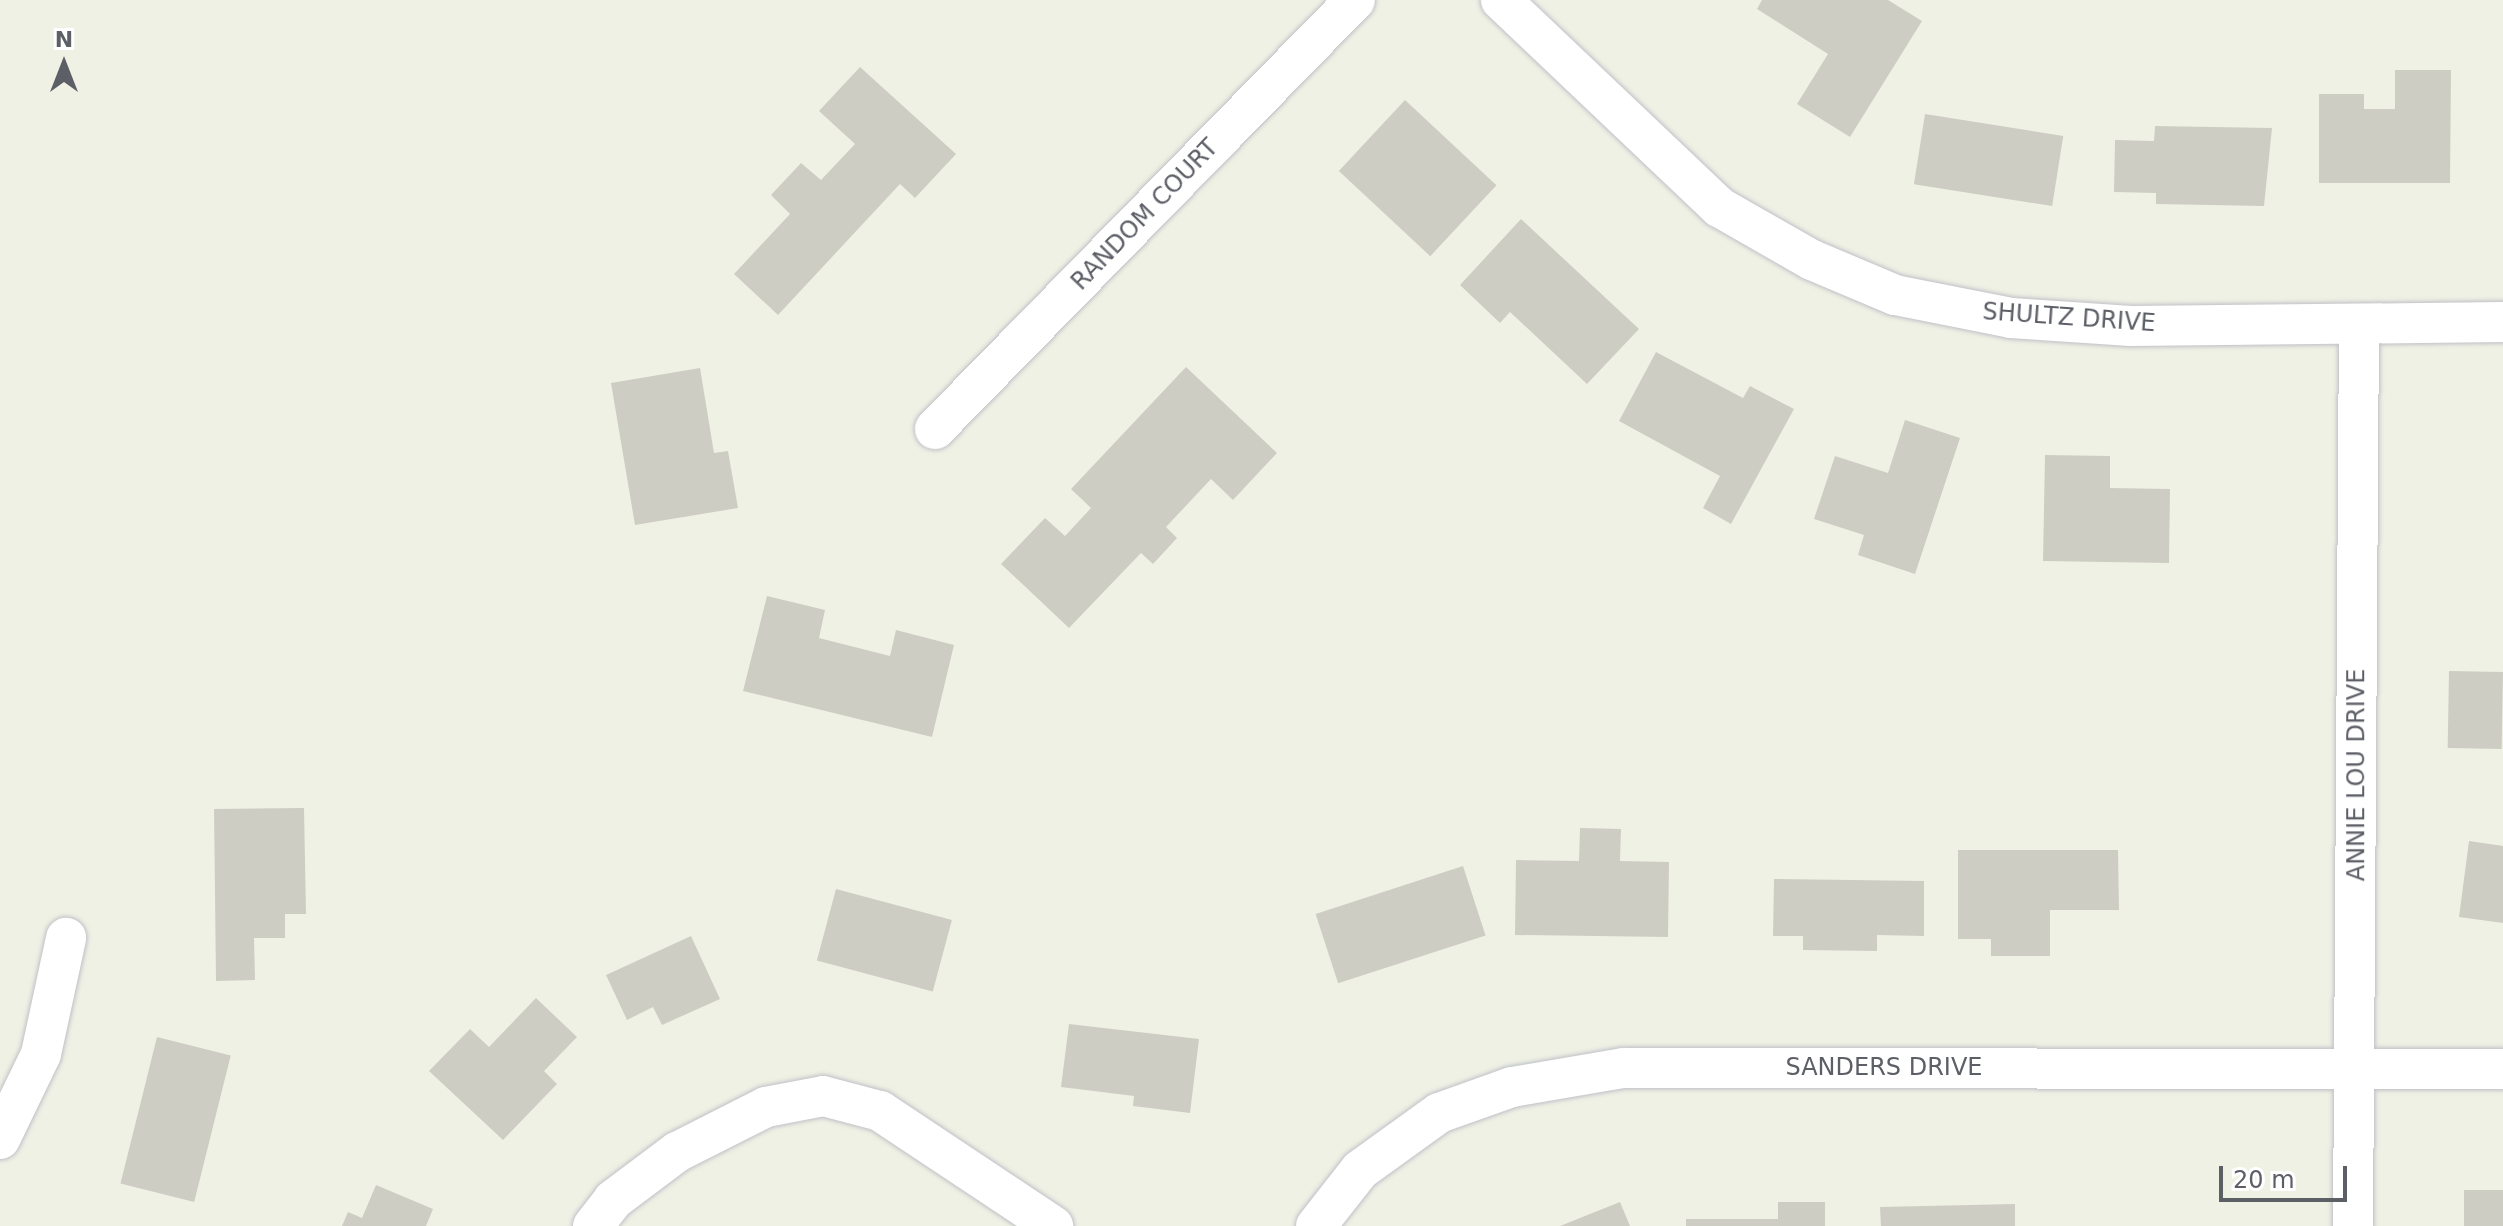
<!DOCTYPE html>
<html>
<head>
<meta charset="utf-8">
<style>
	body { margin:0 }
	#map { position:relative; width:2503px; height:1226px; overflow:hidden; background:#f0f1e5; font-family:"DejaVu Sans",sans-serif }
	div>[style] { position:absolute }
	[style*='--x'] { left:calc(var(--x)*1px); top:calc(var(--y)*1px); width:calc(var(--w)*1px); rotate:calc(var(--a)*1deg) }
	.building>* { inset:0; background:#cecdc4; transform-origin:0 0 }
	.roads { filter:drop-shadow(0 0 2px #bfc1c7) drop-shadow(0 0 2px #bfc1c7) }
	.minor>* { height:40px; margin:-20px; padding:0 20px; transform-origin:20px; border-radius:20px; background:#fff }
	span { translate:-50% -50%; white-space:nowrap; text-align:center; line-height:1.15; -webkit-text-stroke:6px #fff; paint-order:stroke }
	.street-label { font-size:24px; color:#5d5f67 }
	.north { position:absolute; left:24px; top:24px; width:80px; height:80px; -webkit-text-stroke:6px #fff; paint-order:stroke; rotate:0deg; font-size:22px; font-weight:700; line-height:32px; text-align:center; color:#5d5f67 }
	.north::after { content:''; display:block; margin:auto; width:28px; height:36px; background:#5d5f67; clip-path:polygon(50% 0,100% 100%,50% 72%,0 100%) }
	.scale { position:absolute; left:2219px; top:1166px; width:128px; height:36px; box-sizing:border-box; border:4px solid #5d5f67; border-top:0; padding-left:10px; font-size:24px; line-height:28px; white-space:nowrap; color:#5d5f67; -webkit-text-stroke:6px #fff; paint-order:stroke }
</style>
</head>
<body>
<div id="map">
	<div class="building">
		<i style="clip-path:polygon(1762px 0,1888px 0,1922px 21px,1850px 137px,1797px 104px,1828px 54px,1757px 9px)"></i>
		<i style="clip-path:polygon(860px 67px,956px 154px,915px 198px,900px 184px,778px 315px,734px 274px,790px 214px,771px 195px,801px 163px,821px 180px,855px 144px,819px 111px)"></i>
		<i style="clip-path:polygon(2395px 70px,2451px 70px,2450px 183px,2319px 183px,2319px 94px,2364px 94px,2364px 109px,2395px 109px)"></i>
		<i style="left:1405px;top:100px;width:125px;height:97px;rotate:43deg"></i>
		<i style="left:1925px;top:114px;width:140px;height:71px;rotate:9deg"></i>
		<i style="clip-path:polygon(2155px 126px,2272px 128px,2264px 206px,2156px 204px,2156px 193px,2114px 192px,2115px 140px,2154px 141px)"></i>
		<i style="clip-path:polygon(1521px 219px,1639px 329px,1587px 384px,1510px 312px,1500px 323px,1460px 285px)"></i>
		<i style="clip-path:polygon(1656px 352px,1743px 398px,1750px 386px,1794px 409px,1731px 524px,1703px 508px,1720px 476px,1619px 421px)"></i>
		<i style="clip-path:polygon(1186px 367px,1277px 453px,1233px 500px,1211px 479px,1166px 527px,1177px 538px,1153px 564px,1141px 553px,1069px 628px,1001px 564px,1045px 518px,1065px 536px,1091px 508px,1071px 489px)"></i>
		<i style="clip-path:polygon(700px 368px,714px 453px,728px 451px,738px 508px,635px 525px,611px 383px)"></i>
		<i style="clip-path:polygon(1905px 420px,1960px 438px,1915px 574px,1858px 555px,1864px 535px,1814px 519px,1835px 456px,1888px 473px)"></i>
		<i style="clip-path:polygon(2045px 455px,2110px 456px,2110px 488px,2170px 489px,2169px 563px,2043px 561px)"></i>
		<i style="clip-path:polygon(767px 596px,825px 610px,819px 638px,890px 656px,896px 630px,954px 645px,932px 737px,743px 691px)"></i>
		<i style="left:2449px;top:671px;width:54px;height:77px;rotate:1deg"></i>
		<i style="clip-path:polygon(304px 808px,306px 914px,285px 914px,285px 938px,254px 938px,255px 980px,216px 981px,214px 809px)"></i>
		<i style="clip-path:polygon(1580px 828px,1621px 829px,1620px 861px,1669px 862px,1668px 937px,1515px 935px,1516px 860px,1579px 861px)"></i>
		<i style="clip-path:polygon(2469px 841px,2503px 846px,2503px 923px,2459px 917px)"></i>
		<i style="clip-path:polygon(1958px 850px,2118px 850px,2119px 910px,2050px 910px,2050px 956px,1991px 956px,1991px 939px,1958px 939px)"></i>
		<i style="left:1463px;top:866px;width:73px;height:155px;rotate:72deg"></i>
		<i style="clip-path:polygon(1774px 879px,1924px 881px,1924px 936px,1877px 935px,1877px 951px,1803px 950px,1803px 936px,1773px 936px)"></i>
		<i style="left:836px;top:889px;width:120px;height:74px;rotate:15deg"></i>
		<i style="clip-path:polygon(691px 936px,720px 999px,662px 1025px,653px 1007px,627px 1020px,606px 975px)"></i>
		<i style="clip-path:polygon(536px 998px,577px 1037px,544px 1071px,557px 1084px,503px 1140px,429px 1071px,470px 1029px,489px 1047px)"></i>
		<i style="clip-path:polygon(1069px 1024px,1199px 1039px,1190px 1113px,1133px 1106px,1134px 1096px,1061px 1087px)"></i>
		<i style="left:157px;top:1037px;width:76px;height:151px;rotate:14deg"></i>
		<i style="clip-path:polygon(376px 1185px,433px 1209px,426px 1226px,342px 1226px,348px 1212px,362px 1218px)"></i>
		<i style="left:2464px;top:1190px;width:39px;height:36px"></i>
		<i style="clip-path:polygon(1620px 1202px,1630px 1226px,1560px 1226px)"></i>
		<i style="clip-path:polygon(1778px 1202px,1825px 1202px,1825px 1226px,1686px 1226px,1686px 1219px,1778px 1219px)"></i>
		<i style="clip-path:polygon(2015px 1204px,2015px 1226px,1881px 1226px,1880px 1207px)"></i>
	</div>
	<div class="roads">
		<div class="minor">
			<i style="--x:1501;--y:0;--w:301;--a:43.5"></i>
			<i style="--x:1719;--y:207;--w:107;--a:29.7"></i>
			<i style="--x:1812;--y:260;--w:90;--a:22.9"></i>
			<i style="--x:1895;--y:295;--w:118;--a:11.2"></i>
			<i style="--x:2011;--y:318;--w:120;--a:3.8"></i>
			<i style="--x:2131;--y:326;--w:372;--a:-0.6"></i>
			<i style="--x:935;--y:429;--w:600;--a:-45.61"></i>
			<i style="--x:0;--y:1139;--w:94;--a:-64.2"></i>
			<i style="--x:41;--y:1054;--w:119;--a:-77.8"></i>
			<i style="--x:593;--y:1226;--w:33;--a:-52"></i>
			<i style="--x:613;--y:1200;--w:80;--a:-36.9"></i>
			<i style="--x:677;--y:1152;--w:100;--a:-26.8"></i>
			<i style="--x:766;--y:1107;--w:58;--a:-10.9"></i>
			<i style="--x:823;--y:1096;--w:59;--a:14.7"></i>
			<i style="--x:880;--y:1111;--w:208;--a:33.6"></i>
			<i style="--x:1316;--y:1226;--w:71;--a:-51.8"></i>
			<i style="--x:1360;--y:1170;--w:97;--a:-35.8"></i>
			<i style="--x:1439;--y:1113;--w:77;--a:-19.6"></i>
			<i style="--x:1512;--y:1087;--w:113;--a:-9.7"></i>
			<i style="--x:1623;--y:1068;--w:880;--a:0.07"></i>
			<i style="--x:2353;--y:1226;--w:902;--a:-89.62"></i>
		</div>
	</div>
	<div class="street-label">
		<span style="left:1145px;top:215px;rotate:-46deg">RANDOM COURT</span>
		<span style="left:2069px;top:318px;rotate:4deg">SHULTZ DRIVE</span>
		<span style="left:2357px;top:775px;rotate:-90deg">ANNIE LOU DRIVE</span>
		<span style="left:1884px;top:1068px">SANDERS DRIVE</span>
	</div>
	<div class="north">N</div>
	<div class="scale">20 m</div>
</div>
</body>
</html>
